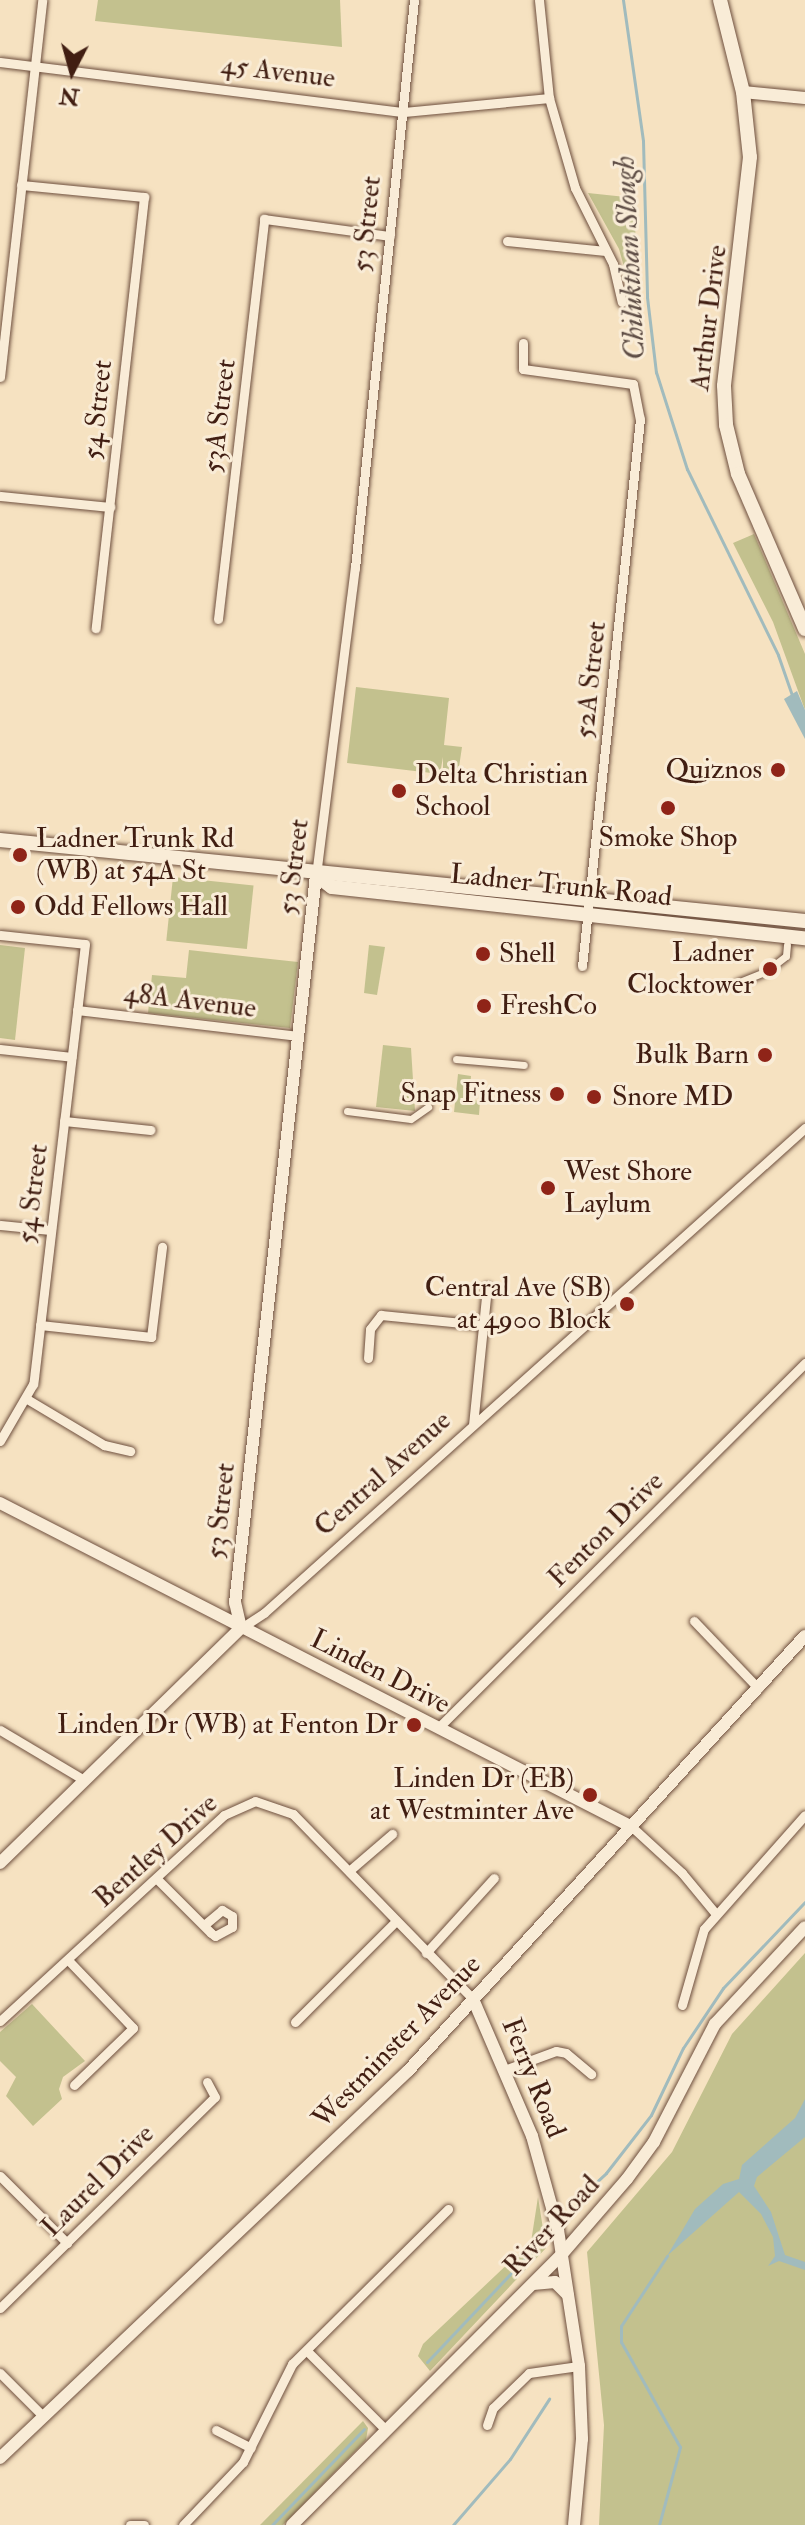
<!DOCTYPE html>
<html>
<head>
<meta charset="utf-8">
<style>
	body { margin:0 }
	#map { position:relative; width:805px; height:2525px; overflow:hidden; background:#f6e2c1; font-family:"IM FELL Double Pica",serif }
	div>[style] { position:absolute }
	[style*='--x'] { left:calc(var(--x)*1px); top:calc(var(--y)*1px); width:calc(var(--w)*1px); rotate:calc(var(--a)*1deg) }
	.green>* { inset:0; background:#c3c18e; transform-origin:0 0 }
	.water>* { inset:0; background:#a1bbbd }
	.stream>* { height:3px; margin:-1.5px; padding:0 1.5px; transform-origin:1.5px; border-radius:1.5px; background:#a1bbbd }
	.roads { filter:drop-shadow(0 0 2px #6e4f3e) drop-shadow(0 0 2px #6e4f3e) }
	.pedestrian>* { height:7px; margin:-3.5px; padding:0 3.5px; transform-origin:3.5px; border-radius:3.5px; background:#f9ecd7 }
	.minor>* { height:9px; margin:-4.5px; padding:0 4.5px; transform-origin:4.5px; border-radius:4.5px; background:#f9ecd7 }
	.tertiary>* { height:12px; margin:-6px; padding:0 6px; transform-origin:6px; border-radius:6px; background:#f9ecd7 }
	.secondary>* { height:14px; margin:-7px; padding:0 7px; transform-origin:7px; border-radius:7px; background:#f9ecd7 }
	.dots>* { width:22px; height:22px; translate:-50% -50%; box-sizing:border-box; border:4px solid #f9ecd7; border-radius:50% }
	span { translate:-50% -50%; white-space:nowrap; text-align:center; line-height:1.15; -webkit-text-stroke:6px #f9ecd7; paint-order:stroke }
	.street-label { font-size:28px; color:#411e12 }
	.poi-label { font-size:28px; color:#411e12 }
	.right { translate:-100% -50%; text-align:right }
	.left { translate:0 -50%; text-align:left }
	.water-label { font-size:30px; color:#5e4d45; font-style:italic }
	.north { position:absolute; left:32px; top:32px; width:80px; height:80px; -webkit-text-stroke:6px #f9ecd7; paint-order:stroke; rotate:186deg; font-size:22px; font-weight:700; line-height:32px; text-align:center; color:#411e12 }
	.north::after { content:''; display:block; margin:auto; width:28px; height:36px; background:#411e12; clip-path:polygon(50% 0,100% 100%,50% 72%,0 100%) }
</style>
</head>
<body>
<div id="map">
	<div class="green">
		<i style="clip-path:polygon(98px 0,340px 0,342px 47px,95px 21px)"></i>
		<i style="clip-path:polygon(588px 193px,635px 198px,636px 310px,619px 249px)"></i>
		<i style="clip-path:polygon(754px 534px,805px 654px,805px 710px,773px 622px,733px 543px)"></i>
		<i style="clip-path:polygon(356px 687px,449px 698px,444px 745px,462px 747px,458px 774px,443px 772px,443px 757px,440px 774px,347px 763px)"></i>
		<i style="left:173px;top:877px;width:81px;height:64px;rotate:6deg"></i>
		<i style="clip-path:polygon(0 945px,25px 948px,15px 1040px,0 1038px)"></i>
		<i style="clip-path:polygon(369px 945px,385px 947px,377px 995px,364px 993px)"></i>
		<i style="clip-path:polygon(189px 950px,298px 962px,290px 1028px,148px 1013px,152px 975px,186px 978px)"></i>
		<i style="clip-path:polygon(383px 1045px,411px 1048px,415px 1111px,376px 1107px)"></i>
		<i style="clip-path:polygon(458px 1074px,471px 1076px,469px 1100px,480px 1101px,479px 1115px,454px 1112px)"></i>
		<i style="clip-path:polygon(805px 1953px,805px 2525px,599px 2525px,604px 2425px,587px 2252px,672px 2152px,732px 2034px)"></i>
		<i style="clip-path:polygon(32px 2004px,85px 2061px,63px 2077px,59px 2089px,62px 2099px,33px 2126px,6px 2096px,16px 2077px,0 2061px,0 2032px)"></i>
		<i style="clip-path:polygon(538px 2197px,546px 2248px,430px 2371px,418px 2356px,423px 2344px,531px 2242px)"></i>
		<i style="clip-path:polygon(363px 2421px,368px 2428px,366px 2440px,283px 2525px,260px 2525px)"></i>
	</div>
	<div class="water">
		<i style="clip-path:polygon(797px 691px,805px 710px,805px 739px,784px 699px)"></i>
		<i style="clip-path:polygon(805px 2099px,805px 2137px,757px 2177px,754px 2186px,771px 2212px,785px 2255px,805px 2262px,805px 2270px,779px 2261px,768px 2266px,775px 2256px,773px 2237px,761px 2214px,739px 2192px,667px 2256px,695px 2209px,723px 2184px,739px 2179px,742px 2165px,795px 2118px)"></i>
	</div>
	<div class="stream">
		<i style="--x:623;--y:0;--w:142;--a:81.9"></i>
		<i style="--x:643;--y:141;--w:156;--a:88.5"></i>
		<i style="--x:647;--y:297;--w:76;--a:83.2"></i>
		<i style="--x:656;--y:372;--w:102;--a:72.3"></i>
		<i style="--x:687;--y:469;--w:207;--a:63.9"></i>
		<i style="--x:778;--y:655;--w:46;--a:70.8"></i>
		<i style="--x:576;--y:2201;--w:41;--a:-43"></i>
		<i style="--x:606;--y:2173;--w:73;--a:-52.2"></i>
		<i style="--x:651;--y:2115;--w:74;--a:-64.5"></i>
		<i style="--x:683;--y:2048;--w:72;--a:-56.3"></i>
		<i style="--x:723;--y:1988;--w:119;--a:-46.4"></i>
		<i style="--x:427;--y:2362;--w:151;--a:-46.6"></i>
		<i style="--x:272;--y:2525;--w:133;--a:-46.2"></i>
		<i style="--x:453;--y:2525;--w:87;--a:-49.2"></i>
		<i style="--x:510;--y:2459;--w:72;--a:-57"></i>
		<i style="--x:659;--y:2525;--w:81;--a:-74.9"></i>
		<i style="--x:680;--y:2447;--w:120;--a:-119.3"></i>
		<i style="--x:621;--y:2342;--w:16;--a:-90"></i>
		<i style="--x:621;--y:2326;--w:84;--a:-56.7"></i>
	</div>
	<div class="roads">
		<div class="pedestrian">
			<i style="--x:773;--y:966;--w:16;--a:-38"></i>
			<i style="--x:786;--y:956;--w:11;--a:-85"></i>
			<i style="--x:737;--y:983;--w:31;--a:-22"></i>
			<i style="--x:456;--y:1059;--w:68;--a:5"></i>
			<i style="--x:347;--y:1111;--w:64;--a:7.1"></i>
			<i style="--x:411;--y:1119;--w:21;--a:-35"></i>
		</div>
		<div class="minor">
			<i style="--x:539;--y:0;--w:99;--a:84.2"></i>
			<i style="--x:549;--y:98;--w:94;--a:73.9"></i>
			<i style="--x:575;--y:188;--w:85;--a:63.4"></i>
			<i style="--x:613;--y:264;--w:39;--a:77"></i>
			<i style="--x:0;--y:62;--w:407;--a:7.1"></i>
			<i style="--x:404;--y:112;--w:146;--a:-5.5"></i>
			<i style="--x:21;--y:185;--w:124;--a:5.6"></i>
			<i style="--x:144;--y:197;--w:434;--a:96.4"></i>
			<i style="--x:507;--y:241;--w:99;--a:5.8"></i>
			<i style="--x:523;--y:343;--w:26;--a:90"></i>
			<i style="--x:523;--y:369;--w:111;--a:7.8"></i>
			<i style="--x:633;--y:384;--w:36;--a:79"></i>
			<i style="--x:640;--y:419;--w:550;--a:96.05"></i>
			<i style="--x:0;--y:377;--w:379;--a:-83.6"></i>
			<i style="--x:0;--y:496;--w:111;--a:5.7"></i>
			<i style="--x:218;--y:619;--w:403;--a:-83.4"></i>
			<i style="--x:264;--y:219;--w:127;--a:7.7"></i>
			<i style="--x:316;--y:875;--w:309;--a:-82.8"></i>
			<i style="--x:355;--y:568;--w:571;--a:-84.07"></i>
			<i style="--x:0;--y:935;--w:85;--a:6"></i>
			<i style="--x:85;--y:944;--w:443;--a:96.7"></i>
			<i style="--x:33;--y:1384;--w:66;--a:120.1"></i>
			<i style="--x:77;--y:1010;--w:223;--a:6.7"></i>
			<i style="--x:0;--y:1049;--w:72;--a:6.3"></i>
			<i style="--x:64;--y:1121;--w:87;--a:5.9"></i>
			<i style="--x:0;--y:1225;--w:51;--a:5.6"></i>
			<i style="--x:40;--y:1325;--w:112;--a:6.2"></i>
			<i style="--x:151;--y:1337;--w:91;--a:-83"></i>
			<i style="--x:368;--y:1358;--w:29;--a:-86"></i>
			<i style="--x:370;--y:1329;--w:18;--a:-52"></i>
			<i style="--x:381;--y:1315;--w:102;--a:5.6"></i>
			<i style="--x:27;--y:1399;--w:90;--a:30.9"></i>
			<i style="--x:104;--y:1445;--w:27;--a:13"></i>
			<i style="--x:473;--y:1425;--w:139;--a:-84.2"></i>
			<i style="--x:694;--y:1621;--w:93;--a:46.3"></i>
			<i style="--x:241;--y:1628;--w:27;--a:-33"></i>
			<i style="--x:264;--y:1613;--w:727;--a:-41.88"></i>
			<i style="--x:438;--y:1728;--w:518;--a:-44.84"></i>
			<i style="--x:0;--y:1730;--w:98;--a:30.8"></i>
			<i style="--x:632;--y:1827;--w:68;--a:42.6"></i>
			<i style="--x:682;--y:1873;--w:53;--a:50.3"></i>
			<i style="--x:349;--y:1871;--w:57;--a:-40.7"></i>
			<i style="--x:157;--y:1879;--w:76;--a:45"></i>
			<i style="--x:211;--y:1933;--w:5;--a:37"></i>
			<i style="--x:215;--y:1936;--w:19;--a:-28"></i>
			<i style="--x:232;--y:1927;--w:11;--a:-90"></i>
			<i style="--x:232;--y:1916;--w:12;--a:-149"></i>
			<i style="--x:222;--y:1910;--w:23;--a:140"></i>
			<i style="--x:426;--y:1953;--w:101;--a:-47.8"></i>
			<i style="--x:68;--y:1960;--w:94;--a:46.3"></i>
			<i style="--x:133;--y:2028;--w:82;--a:136"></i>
			<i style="--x:682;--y:2005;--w:79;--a:-73.9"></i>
			<i style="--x:704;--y:1929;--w:152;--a:-48.5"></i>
			<i style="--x:0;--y:2021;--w:304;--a:-42.6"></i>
			<i style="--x:224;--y:1815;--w:34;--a:-24"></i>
			<i style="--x:255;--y:1801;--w:40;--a:18.9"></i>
			<i style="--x:293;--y:1814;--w:258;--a:45.8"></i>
			<i style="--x:295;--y:2022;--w:143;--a:-45"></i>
			<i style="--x:507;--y:2069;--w:52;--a:-20.2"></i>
			<i style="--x:556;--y:2051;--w:10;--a:11"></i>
			<i style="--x:566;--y:2053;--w:33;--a:40"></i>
			<i style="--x:0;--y:2176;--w:95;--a:45"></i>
			<i style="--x:0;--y:2308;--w:301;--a:-44.5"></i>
			<i style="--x:215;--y:2097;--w:17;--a:-118"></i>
			<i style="--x:307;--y:2351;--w:112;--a:45"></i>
			<i style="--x:0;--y:2373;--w:61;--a:45"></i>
			<i style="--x:487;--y:2425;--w:18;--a:-71"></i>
			<i style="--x:493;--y:2408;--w:50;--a:-44.2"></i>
			<i style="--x:529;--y:2373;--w:50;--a:-8"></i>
			<i style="--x:216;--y:2430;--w:39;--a:27"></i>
			<i style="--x:130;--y:2525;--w:14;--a:0"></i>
			<i style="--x:183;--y:2525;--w:87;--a:-46.4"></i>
			<i style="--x:243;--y:2462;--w:110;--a:-63.4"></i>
			<i style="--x:292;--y:2364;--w:220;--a:-44.8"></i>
		</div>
		<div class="tertiary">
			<i style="--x:743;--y:92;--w:62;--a:5.5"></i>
			<i style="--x:0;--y:1503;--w:710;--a:27.14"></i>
			<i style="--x:241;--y:1628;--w:26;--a:-103"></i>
			<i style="--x:235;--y:1603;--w:732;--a:-83.65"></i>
			<i style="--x:0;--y:1863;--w:337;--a:-44.3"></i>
			<i style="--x:473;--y:1999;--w:149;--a:66.7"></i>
			<i style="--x:532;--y:2136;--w:98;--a:74.5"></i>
			<i style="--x:558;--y:2230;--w:138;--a:81.2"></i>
			<i style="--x:579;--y:2366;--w:73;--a:87.6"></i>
			<i style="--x:582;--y:2439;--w:86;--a:95.3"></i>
			<i style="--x:533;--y:2284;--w:22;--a:-5"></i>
			<i style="--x:555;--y:2282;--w:18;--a:45"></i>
			<i style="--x:0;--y:2458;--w:562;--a:-43.49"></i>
			<i style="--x:408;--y:2071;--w:589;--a:-47.62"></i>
			<i style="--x:292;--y:2525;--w:383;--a:-45.1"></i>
			<i style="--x:562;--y:2254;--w:99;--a:-49.1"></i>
			<i style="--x:627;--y:2179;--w:46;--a:-53.9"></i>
			<i style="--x:654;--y:2142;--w:133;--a:-62.7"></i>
			<i style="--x:715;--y:2024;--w:132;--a:-47.1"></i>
		</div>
		<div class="secondary">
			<i style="--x:720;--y:0;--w:95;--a:76"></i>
			<i style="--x:743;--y:92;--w:65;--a:83.9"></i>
			<i style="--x:750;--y:157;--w:230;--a:96.5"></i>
			<i style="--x:724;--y:386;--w:39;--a:87"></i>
			<i style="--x:726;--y:425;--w:50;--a:76.2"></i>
			<i style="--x:738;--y:474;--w:169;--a:66.6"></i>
			<i style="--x:0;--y:840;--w:809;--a:5.75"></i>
			<i style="--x:316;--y:875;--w:20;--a:37"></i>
			<i style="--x:332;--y:887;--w:476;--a:6.2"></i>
		</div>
	</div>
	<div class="dots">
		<i style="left:778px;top:770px;background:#8f2418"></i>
		<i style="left:399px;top:791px;background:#8f2418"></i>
		<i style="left:668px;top:808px;background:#8f2418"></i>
		<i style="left:20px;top:855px;background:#8f2418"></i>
		<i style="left:18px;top:907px;background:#8f2418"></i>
		<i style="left:483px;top:954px;background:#8f2418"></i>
		<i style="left:770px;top:969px;background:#8f2418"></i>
		<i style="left:484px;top:1006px;background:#8f2418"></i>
		<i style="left:765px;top:1055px;background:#8f2418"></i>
		<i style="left:557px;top:1094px;background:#8f2418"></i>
		<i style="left:594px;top:1097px;background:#8f2418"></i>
		<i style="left:548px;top:1188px;background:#8f2418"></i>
		<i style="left:627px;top:1304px;background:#8f2418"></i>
		<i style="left:414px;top:1725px;background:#8f2418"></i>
		<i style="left:590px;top:1795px;background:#8f2418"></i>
	</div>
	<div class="street-label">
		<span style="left:278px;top:72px;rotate:7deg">45 Avenue</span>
		<span style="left:367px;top:224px;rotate:-84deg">53 Street</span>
		<span style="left:709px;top:318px;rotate:-83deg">Arthur Drive</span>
		<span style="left:98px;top:410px;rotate:-84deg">54 Street</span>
		<span style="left:220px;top:416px;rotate:-83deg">53A Street</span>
		<span style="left:591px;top:680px;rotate:-84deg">52A Street</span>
		<span style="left:294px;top:867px;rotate:-83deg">53 Street</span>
		<span style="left:561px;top:886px;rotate:6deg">Ladner Trunk Road</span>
		<span style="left:190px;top:1001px;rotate:7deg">48A Avenue</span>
		<span style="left:33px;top:1194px;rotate:-83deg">54 Street</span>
		<span style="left:383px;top:1474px;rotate:-42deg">Central Avenue</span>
		<span style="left:221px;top:1511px;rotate:-84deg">53 Street</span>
		<span style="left:606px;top:1530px;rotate:-45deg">Fenton Drive</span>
		<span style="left:380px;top:1672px;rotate:27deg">Linden Drive</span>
		<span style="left:156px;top:1851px;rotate:-42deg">Bentley Drive</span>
		<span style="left:397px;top:2042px;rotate:-46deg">Westminster Avenue</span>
		<span style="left:533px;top:2078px;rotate:68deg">Ferry Road</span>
		<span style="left:98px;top:2181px;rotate:-45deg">Laurel Drive</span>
		<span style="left:552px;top:2226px;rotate:-47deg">River Road</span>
	</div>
	<div class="poi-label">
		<span class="right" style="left:762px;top:770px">Quiznos</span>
		<span class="left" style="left:415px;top:791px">Delta Christian<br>School</span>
		<span style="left:668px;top:838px">Smoke Shop</span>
		<span class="left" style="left:36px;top:855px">Ladner Trunk Rd<br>(WB) at 54A St</span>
		<span class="left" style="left:34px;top:907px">Odd Fellows Hall</span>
		<span class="right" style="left:754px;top:969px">Ladner<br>Clocktower</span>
		<span class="left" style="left:499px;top:954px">Shell</span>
		<span class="left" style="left:500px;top:1006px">FreshCo</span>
		<span class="right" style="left:749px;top:1055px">Bulk Barn</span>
		<span class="right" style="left:541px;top:1094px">Snap Fitness</span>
		<span class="left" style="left:612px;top:1097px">Snore MD</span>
		<span class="left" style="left:564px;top:1188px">West Shore<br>Laylum</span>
		<span class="right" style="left:611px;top:1304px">Central Ave (SB)<br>at 4900 Block</span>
		<span class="right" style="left:398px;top:1725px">Linden Dr (WB) at Fenton Dr</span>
		<span class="right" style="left:574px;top:1795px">Linden Dr (EB)<br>at Westminter Ave</span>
	</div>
	<div class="water-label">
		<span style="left:630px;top:258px;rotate:-93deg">Chilukthan Slough</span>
	</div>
	<div class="north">N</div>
</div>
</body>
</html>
